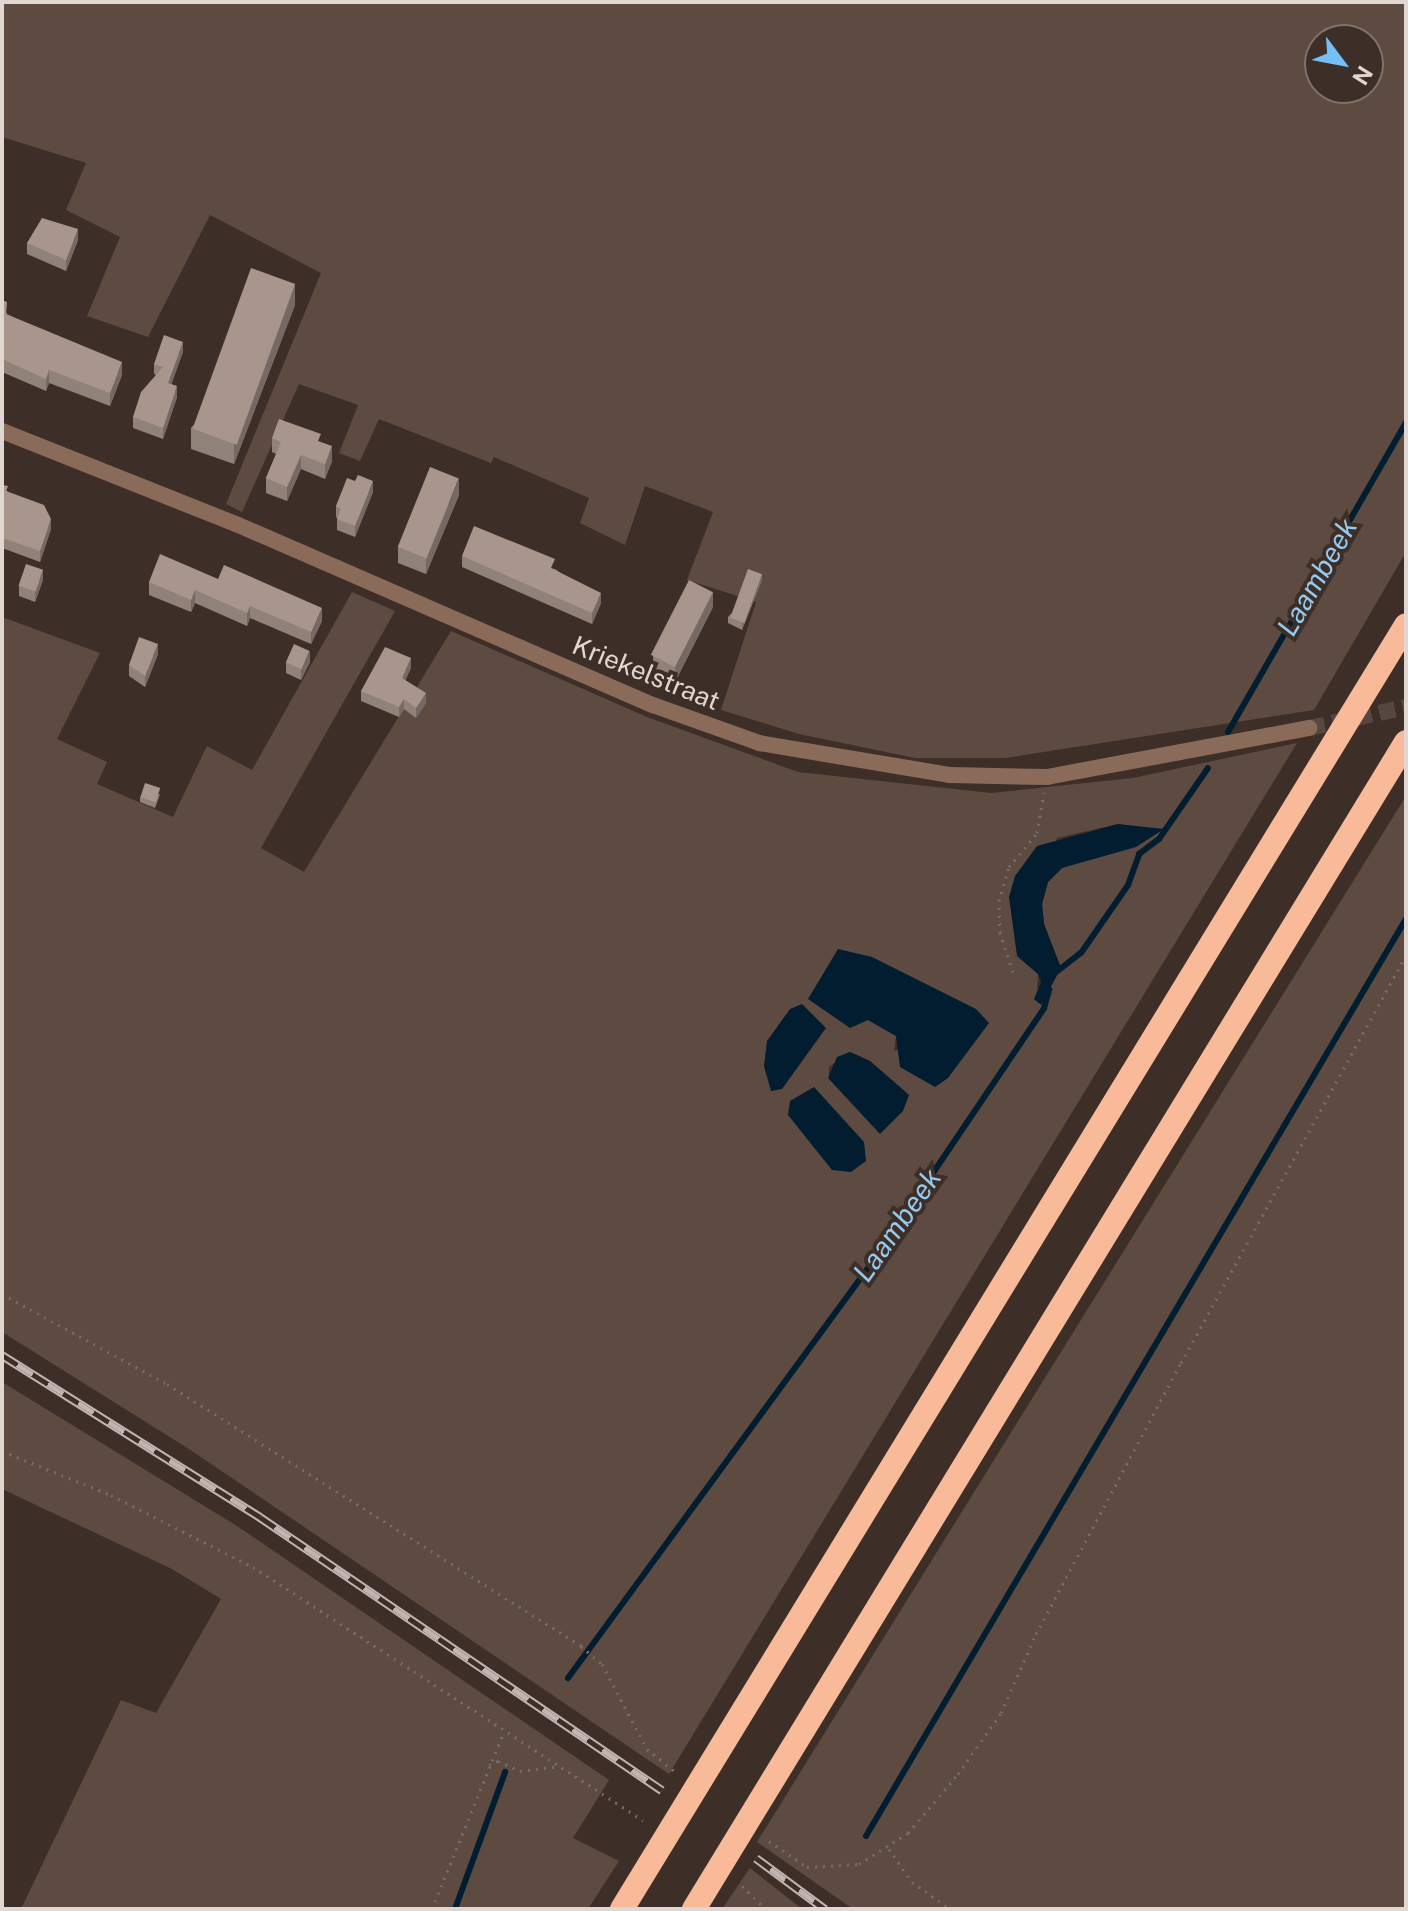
<!DOCTYPE html>
<html>
<head>
<meta charset="utf-8">
<style>
	body { margin:0 }
	#map { position:relative; width:1408px; height:1911px; overflow:hidden; background:#3d2f27; font-family:"Public Sans",sans-serif }
	div>[style] { position:absolute }
	[style*='--x'] { left:calc(var(--x)*1px); top:calc(var(--y)*1px); width:calc(var(--w)*1px); rotate:calc(var(--a)*1deg) }
	.green>* { inset:0; background:#5d4b41 }
	.water>* { inset:0; background:#021d2f }
	.stream>* { height:6px; margin:-3px; padding:0 3px; transform-origin:3px; border-radius:3px; background:#021d2f }
	.tertiary-tunnel>* { height:16px; margin-top:-8px; transform-origin:0; background:repeating-linear-gradient(90deg,#564841 0 16px,transparent 0 24px) }
	.path>* { height:3px; margin-top:-1.5px; transform-origin:0; background:repeating-linear-gradient(90deg,#776b64 0 2px,transparent 0 8px) }
	.tertiary>* { height:16px; margin:-8px; padding:0 8px; transform-origin:8px; border-radius:8px; background:#8a6a59 }
	.motorway>* { height:24px; margin:-12px; padding:0 12px; transform-origin:12px; border-radius:12px; background:#f9ba99 }
	.rail>* { height:9px; margin-top:-4.5px; transform-origin:0; background:repeating-linear-gradient(90deg,#3d2f27 0 18px,#c0b5b0 0 36px); box-sizing:border-box; border-block:2px solid #c0b5b0 }
	.wall>* { inset:0; background:#908179 }
	.shaded-wall>* { inset:0; background:#766963 }
	.building>* { inset:0; background:#a8968d; transform-origin:0 0 }
	span { translate:-50% -50%; white-space:nowrap; text-align:center; line-height:1.15; -webkit-text-stroke:8px #3d2f27; paint-order:stroke }
	.street-label { font-size:26px; color:#e1d7d2 }
	.water-label { font-size:28px; color:#94c9f0; font-style:italic }
	.frame { position:absolute; inset:0; border:4px solid #e1d7d2; pointer-events:none }
	.north { position:absolute; left:1304px; top:24px; width:80px; height:80px; box-sizing:border-box; background:#3d2f27; border:2px solid #7f726b; border-radius:50%; rotate:122deg; font-size:22px; font-weight:700; line-height:32px; text-align:center; color:#e1d7d2 }
	.north::after { content:''; display:block; margin:auto; width:28px; height:36px; background:#74c0f6; clip-path:polygon(50% 0,100% 100%,50% 72%,0 100%) }
</style>
</head>
<body>
<div id="map">
	<div class="green">
		<i style="clip-path:polygon(evenodd,2px 2px,1406px 2px,1406px 552px,1314px 710px,1005px 758px,915px 758px,799px 734px,721px 710px,756px 602px,687px 580px,713px 512px,645px 486px,625px 545px,580px 523px,589px 498px,494px 457px,491px 463px,379px 419px,360px 461px,339px 453px,358px 405px,299px 384px,242px 512px,226px 504px,321px 273px,210px 215px,148px 337px,87px 316px,120px 237px,66px 210px,86px 163px,2px 137px,2px 2px,1320px 40px,1368px 40px,1368px 88px,1320px 88px,1320px 40px)"></i>
		<i style="clip-path:polygon(evenodd,352px 592px,395px 611px,261px 848px,304px 872px,451px 631px,647px 717px,798px 772px,991px 793px,1133px 778px,1297px 743px,669px 1774px,189px 1449px,2px 1332px,2px 617px,100px 653px,57px 739px,107px 762px,97px 784px,173px 817px,207px 746px,252px 770px,352px 592px,1118px 824px,1163px 830px,1062px 868px,1048px 882px,1042px 904px,1044px 924px,1061px 968px,1037px 989px,1038px 974px,1017px 956px,1057px 838px,1118px 824px,352px 592px,868px 1020px,989px 1023px,894px 1051px,896px 1036px,868px 1020px,352px 592px,850px 1052px,870px 1061px,909px 1095px,880px 1133px,829px 1078px,829px 1067px,850px 1052px)"></i>
		<i style="clip-path:polygon(1406px 796px,1406px 1909px,853px 1909px,757px 1842px)"></i>
		<i style="clip-path:polygon(2px 1382px,237px 1526px,609px 1780px,573px 1838px,619px 1861px,588px 1909px,21px 1909px,121px 1700px,156px 1713px,221px 1599px,172px 1569px,2px 1489px)"></i>
		<i style="clip-path:polygon(750px 1868px,802px 1909px,722px 1909px)"></i>
	</div>
	<div class="water">
		<i style="clip-path:polygon(1118px 824px,1164px 829px,1136px 847px,1062px 868px,1048px 882px,1042px 904px,1044px 924px,1061px 968px,1041px 1005px,1034px 999px,1041px 982px,1038px 974px,1017px 956px,1009px 897px,1015px 876px,1037px 846px)"></i>
		<i style="clip-path:polygon(838px 949px,872px 957px,976px 1009px,989px 1023px,948px 1078px,935px 1087px,900px 1067px,896px 1036px,868px 1020px,850px 1028px,808px 999px)"></i>
		<i style="clip-path:polygon(802px 1004px,826px 1028px,782px 1089px,771px 1091px,764px 1066px,767px 1041px,790px 1009px)"></i>
		<i style="clip-path:polygon(850px 1052px,870px 1061px,909px 1095px,903px 1111px,880px 1134px,828px 1078px,837px 1057px)"></i>
		<i style="clip-path:polygon(814px 1087px,864px 1142px,866px 1161px,851px 1172px,832px 1170px,788px 1115px,790px 1101px)"></i>
	</div>
	<div class="stream">
		<i style="--x:1228;--y:732;--w:357;--a:-60.1"></i>
		<i style="--x:1055;--y:973;--w:33;--a:-38"></i>
		<i style="--x:1081;--y:953;--w:83;--a:-55.3"></i>
		<i style="--x:1128;--y:885;--w:33;--a:-70"></i>
		<i style="--x:1139;--y:854;--w:25;--a:-37"></i>
		<i style="--x:1159;--y:839;--w:86;--a:-55.4"></i>
		<i style="--x:568;--y:1678;--w:527;--a:-53.8"></i>
		<i style="--x:879;--y:1253;--w:295;--a:-56"></i>
		<i style="--x:1044;--y:1008;--w:19;--a:-74"></i>
		<i style="--x:866;--y:1836;--w:1064;--a:-59.51"></i>
		<i style="--x:455;--y:1909;--w:146;--a:-69.9"></i>
	</div>
	<div class="tertiary-tunnel">
		<i style="--x:1309;--y:728;--w:99;--a:-12.2"></i>
	</div>
	<div class="path">
		<i style="--x:1013;--y:972;--w:41;--a:-108.4"></i>
		<i style="--x:1000;--y:933;--w:32;--a:-92"></i>
		<i style="--x:999;--y:901;--w:35;--a:-74"></i>
		<i style="--x:1009;--y:867;--w:44;--a:-50.5"></i>
		<i style="--x:1037;--y:833;--w:41;--a:-80.1"></i>
		<i style="--x:2;--y:1294;--w:188;--a:28.6"></i>
		<i style="--x:167;--y:1384;--w:490;--a:32.3"></i>
		<i style="--x:581;--y:1646;--w:28;--a:41"></i>
		<i style="--x:602;--y:1664;--w:96;--a:62.1"></i>
		<i style="--x:647;--y:1749;--w:35;--a:39"></i>
		<i style="--x:2;--y:1451;--w:118;--a:22"></i>
		<i style="--x:111;--y:1495;--w:159;--a:26.9"></i>
		<i style="--x:253;--y:1567;--w:465;--a:33"></i>
		<i style="--x:489;--y:1765;--w:10;--a:-24"></i>
		<i style="--x:498;--y:1761;--w:24;--a:24"></i>
		<i style="--x:520;--y:1771;--w:35;--a:-7"></i>
		<i style="--x:769;--y:1841;--w:46;--a:34.4"></i>
		<i style="--x:807;--y:1867;--w:52;--a:-3.3"></i>
		<i style="--x:859;--y:1864;--w:58;--a:-32.3"></i>
		<i style="--x:908;--y:1833;--w:77;--a:-49.7"></i>
		<i style="--x:958;--y:1774;--w:75;--a:-54.8"></i>
		<i style="--x:1001;--y:1713;--w:86;--a:-66.1"></i>
		<i style="--x:1036;--y:1634;--w:307;--a:-61.9"></i>
		<i style="--x:1181;--y:1363;--w:466;--a:-61.1"></i>
		<i style="--x:889;--y:1849;--w:40;--a:55.1"></i>
		<i style="--x:912;--y:1882;--w:47;--a:35.4"></i>
		<i style="--x:742;--y:1886;--w:33;--a:44"></i>
		<i style="--x:432;--y:1909;--w:191;--a:-67.9"></i>
	</div>
	<div class="tertiary">
		<i style="--x:2;--y:431;--w:252;--a:21.7"></i>
		<i style="--x:236;--y:524;--w:455;--a:23.5"></i>
		<i style="--x:653;--y:705;--w:113;--a:19.7"></i>
		<i style="--x:759;--y:743;--w:194;--a:9.5"></i>
		<i style="--x:950;--y:775;--w:97;--a:1.2"></i>
		<i style="--x:1047;--y:777;--w:267;--a:-10.6"></i>
	</div>
	<div class="motorway">
		<i style="--x:622;--y:1909;--w:1504;--a:-58.59"></i>
		<i style="--x:694;--y:1909;--w:1367;--a:-58.61"></i>
	</div>
	<div class="rail">
		<i style="--x:2;--y:1355;--w:305;--a:32.1"></i>
		<i style="--x:260;--y:1517;--w:486;--a:34.2"></i>
		<i style="--x:756;--y:1858;--w:86;--a:36.5"></i>
	</div>
	<div class="wall">
		<i style="clip-path:polygon(78px 240px,66px 271px,27px 254px,27px 243px)"></i>
		<i style="clip-path:polygon(2px 300px,7px 314px,122px 375px,110px 406px,49px 383px,46px 391px,2px 372px)"></i>
		<i style="clip-path:polygon(295px 305px,234px 464px,191px 449px,191px 428px)"></i>
		<i style="clip-path:polygon(183px 352px,171px 384px,177px 397px,163px 439px,133px 428px,133px 417px,156px 375px,154px 374px,154px 364px)"></i>
		<i style="clip-path:polygon(272px 438px,321px 442px,332px 461px,325px 479px,301px 469px,287px 501px,266px 493px,266px 478px,276px 454px,272px 452px)"></i>
		<i style="clip-path:polygon(355px 481px,373px 492px,355px 537px,337px 530px,337px 518px,336px 517px,336px 506px)"></i>
		<i style="clip-path:polygon(2px 485px,8px 492px,51px 529px,40px 562px,2px 548px)"></i>
		<i style="clip-path:polygon(459px 495px,426px 574px,398px 563px,398px 547px)"></i>
		<i style="clip-path:polygon(462px 556px,555px 569px,601px 603px,592px 624px,462px 567px)"></i>
		<i style="clip-path:polygon(218px 579px,322px 621px,311px 644px,250px 618px,247px 626px,195px 603px,191px 612px,149px 595px,149px 582px)"></i>
		<i style="clip-path:polygon(43px 580px,35px 602px,19px 596px,19px 586px)"></i>
		<i style="clip-path:polygon(762px 580px,742px 630px,728px 623px,728px 617px)"></i>
		<i style="clip-path:polygon(713px 607px,675px 682px,653px 672px,653px 656px)"></i>
		<i style="clip-path:polygon(158px 654px,145px 687px,129px 676px,129px 665px)"></i>
		<i style="clip-path:polygon(286px 662px,310px 662px,301px 680px,286px 673px)"></i>
		<i style="clip-path:polygon(411px 668px,405px 680px,426px 703px,416px 718px,404px 709px,399px 717px,361px 701px,361px 691px)"></i>
		<i style="clip-path:polygon(160px 794px,155px 808px,140px 802px,140px 797px)"></i>
	</div>
	<div class="shaded-wall">
		<i style="clip-path:polygon(78px 229px,78px 240px,66px 271px,66px 260px)"></i>
		<i style="clip-path:polygon(295px 284px,295px 305px,234px 464px,234px 443px)"></i>
		<i style="clip-path:polygon(183px 342px,183px 352px,168px 394px,168px 383px)"></i>
		<i style="clip-path:polygon(122px 362px,122px 375px,110px 406px,110px 393px)"></i>
		<i style="clip-path:polygon(49px 370px,49px 383px,46px 391px,46px 379px)"></i>
		<i style="clip-path:polygon(177px 386px,177px 397px,163px 439px,163px 428px)"></i>
		<i style="clip-path:polygon(332px 446px,332px 461px,325px 479px,325px 464px)"></i>
		<i style="clip-path:polygon(301px 455px,301px 469px,287px 501px,287px 487px)"></i>
		<i style="clip-path:polygon(459px 479px,459px 495px,426px 574px,426px 558px)"></i>
		<i style="clip-path:polygon(373px 481px,373px 492px,355px 537px,355px 526px)"></i>
		<i style="clip-path:polygon(51px 519px,51px 529px,40px 562px,40px 551px)"></i>
		<i style="clip-path:polygon(43px 570px,43px 580px,35px 602px,35px 592px)"></i>
		<i style="clip-path:polygon(762px 574px,762px 580px,742px 630px,742px 625px)"></i>
		<i style="clip-path:polygon(195px 590px,195px 603px,191px 612px,191px 600px)"></i>
		<i style="clip-path:polygon(713px 592px,713px 607px,675px 682px,675px 666px)"></i>
		<i style="clip-path:polygon(601px 593px,601px 603px,592px 624px,592px 613px)"></i>
		<i style="clip-path:polygon(250px 606px,250px 618px,247px 626px,247px 613px)"></i>
		<i style="clip-path:polygon(322px 608px,322px 621px,311px 644px,311px 632px)"></i>
		<i style="clip-path:polygon(158px 644px,158px 654px,145px 687px,145px 676px)"></i>
		<i style="clip-path:polygon(310px 651px,310px 662px,301px 680px,301px 669px)"></i>
		<i style="clip-path:polygon(411px 658px,411px 668px,402px 688px,402px 678px)"></i>
		<i style="clip-path:polygon(426px 693px,426px 703px,416px 718px,416px 708px)"></i>
		<i style="clip-path:polygon(404px 699px,404px 709px,399px 717px,399px 707px)"></i>
	</div>
	<div class="building">
		<i style="clip-path:polygon(42px 218px,78px 229px,66px 260px,27px 243px)"></i>
		<i style="left:251px;top:268px;width:47px;height:171px;rotate:20deg"></i>
		<i style="clip-path:polygon(2px 300px,7px 302px,6px 314px,122px 362px,110px 393px,49px 370px,46px 379px,2px 359px)"></i>
		<i style="clip-path:polygon(164px 335px,183px 342px,168px 383px,177px 386px,163px 428px,133px 417px,141px 392px,163px 367px,154px 364px)"></i>
		<i style="clip-path:polygon(279px 419px,321px 434px,318px 441px,332px 446px,325px 464px,301px 455px,287px 487px,266px 478px,281px 442px,272px 438px)"></i>
		<i style="left:430px;top:467px;width:31px;height:86px;rotate:22deg"></i>
		<i style="clip-path:polygon(358px 475px,373px 481px,355px 526px,337px 519px,341px 509px,336px 506px,347px 478px,355px 481px)"></i>
		<i style="clip-path:polygon(2px 485px,8px 486px,6px 491px,44px 505px,51px 519px,40px 551px,2px 538px)"></i>
		<i style="clip-path:polygon(474px 526px,555px 559px,551px 568px,601px 593px,592px 613px,462px 556px)"></i>
		<i style="clip-path:polygon(160px 554px,218px 579px,224px 565px,322px 608px,311px 632px,250px 606px,247px 613px,195px 590px,191px 600px,149px 582px)"></i>
		<i style="left:26px;top:564px;width:18px;height:23px;rotate:19deg"></i>
		<i style="left:748px;top:569px;width:15px;height:52px;rotate:20deg"></i>
		<i style="left:689px;top:580px;width:27px;height:84px;rotate:27deg"></i>
		<i style="clip-path:polygon(139px 637px,158px 644px,145px 676px,129px 665px)"></i>
		<i style="left:294px;top:644px;width:17px;height:20px;rotate:24deg"></i>
		<i style="clip-path:polygon(385px 647px,411px 658px,402px 678px,426px 693px,416px 708px,404px 699px,399px 707px,361px 691px)"></i>
		<i style="left:145px;top:783px;width:16px;height:15px;rotate:18deg"></i>
	</div>
	<div class="street-label">
		<span style="left:646px;top:673px;rotate:22deg">Kriekelstraat</span>
	</div>
	<div class="water-label">
		<span style="left:1317px;top:577px;rotate:-60deg">Laambeek</span>
		<span style="left:897px;top:1225px;rotate:-55deg">Laambeek</span>
	</div>
	<div class="frame"></div>
	<div class="north">N</div>
</div>
</body>
</html>
